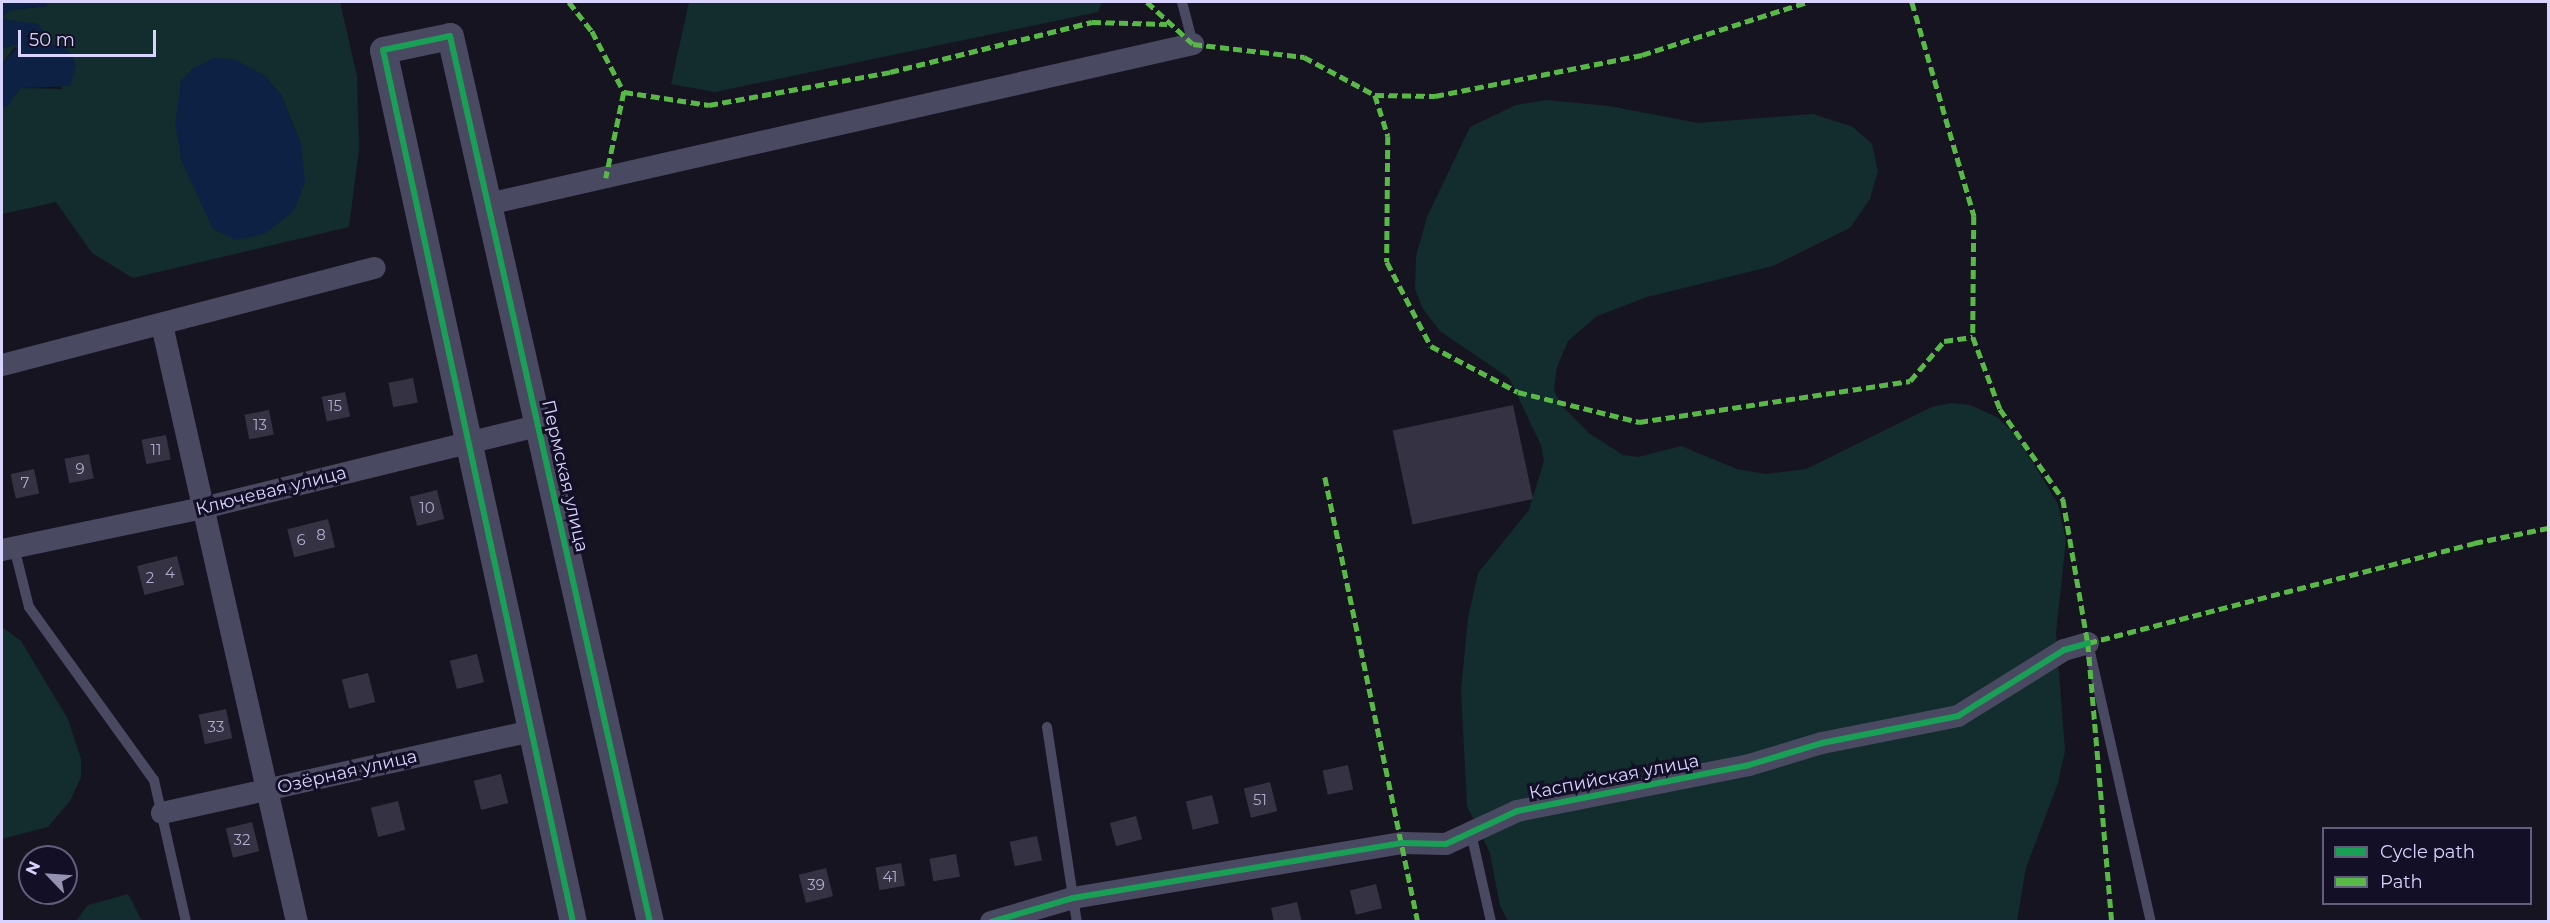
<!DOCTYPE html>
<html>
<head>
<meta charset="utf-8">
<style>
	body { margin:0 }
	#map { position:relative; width:2550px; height:923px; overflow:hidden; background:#161421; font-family:Montserrat,sans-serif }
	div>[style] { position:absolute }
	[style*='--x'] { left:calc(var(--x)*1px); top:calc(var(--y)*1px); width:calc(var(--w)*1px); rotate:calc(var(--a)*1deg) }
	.green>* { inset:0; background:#132c2d }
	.water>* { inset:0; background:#0d2144 }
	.building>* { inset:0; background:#343243; transform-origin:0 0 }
	.service>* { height:10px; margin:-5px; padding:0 5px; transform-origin:5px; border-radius:5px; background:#4a4962 }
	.minor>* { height:22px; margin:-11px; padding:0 11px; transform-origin:11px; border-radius:11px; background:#4a4962 }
	.tertiary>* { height:27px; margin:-13.5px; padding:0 13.5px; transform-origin:13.5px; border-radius:13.5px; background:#4a4962 }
	.quiet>* { height:4.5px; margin-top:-2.25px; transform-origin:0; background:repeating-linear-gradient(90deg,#58b947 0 9px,transparent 0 13.5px) }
	.cycleway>* { height:6px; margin:-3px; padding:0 3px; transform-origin:3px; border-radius:3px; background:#1a9f57 }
	span { translate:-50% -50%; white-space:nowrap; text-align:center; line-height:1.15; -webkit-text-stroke:6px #130f26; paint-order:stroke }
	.number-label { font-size:15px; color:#b0acd0 }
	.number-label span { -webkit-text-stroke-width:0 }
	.street-label { font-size:18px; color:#d9d4ff }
	.frame { position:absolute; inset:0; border:3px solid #d9d4ff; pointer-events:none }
	.legend { position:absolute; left:2322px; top:827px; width:210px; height:78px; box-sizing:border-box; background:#130f26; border:2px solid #625e7d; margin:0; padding:8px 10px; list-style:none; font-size:18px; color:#d9d4ff }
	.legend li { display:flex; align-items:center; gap:12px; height:30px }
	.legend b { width:30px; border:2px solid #625e7d }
	.north { position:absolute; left:18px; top:845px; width:60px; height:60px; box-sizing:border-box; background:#130f26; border:2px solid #625e7d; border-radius:50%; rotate:295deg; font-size:16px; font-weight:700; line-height:24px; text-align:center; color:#d9d4ff }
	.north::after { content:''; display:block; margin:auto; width:21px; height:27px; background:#9591b1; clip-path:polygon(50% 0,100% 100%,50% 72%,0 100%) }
	.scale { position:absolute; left:18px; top:30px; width:138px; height:27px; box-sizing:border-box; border:3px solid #d9d4ff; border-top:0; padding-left:8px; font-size:18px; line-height:21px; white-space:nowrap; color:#d9d4ff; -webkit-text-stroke:4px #130f26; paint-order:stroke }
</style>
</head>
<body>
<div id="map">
	<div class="green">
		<i style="clip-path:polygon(evenodd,45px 2px,340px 2px,357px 76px,359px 149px,349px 227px,133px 278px,92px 253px,56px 202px,2px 214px,2px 108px,8px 105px,20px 88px,63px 89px,15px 47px,2px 64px,2px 48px,35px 40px,38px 24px,6px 22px,2px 17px,10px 10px,47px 6px,45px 2px,265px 76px,281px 95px,301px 144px,265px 76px)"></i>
		<i style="clip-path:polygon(689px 2px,1102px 2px,1098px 12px,715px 92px,671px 84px)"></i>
		<i style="clip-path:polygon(1546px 100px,1609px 106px,1698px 123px,1813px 114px,1853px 127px,1872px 144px,1878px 171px,1870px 199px,1850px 228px,1773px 266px,1647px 297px,1597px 316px,1568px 341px,1557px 367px,1554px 390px,1561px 405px,1589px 433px,1623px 455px,1638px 457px,1681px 446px,1737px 469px,1765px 474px,1806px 469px,1932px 407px,1951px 403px,1970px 405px,1997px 417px,2016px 435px,2058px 504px,2066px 540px,2056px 633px,2065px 751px,2058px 783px,2026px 868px,2017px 921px,1508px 921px,1500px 906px,1490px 853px,1467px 806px,1461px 690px,1468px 618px,1478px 573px,1529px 510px,1544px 461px,1541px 445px,1509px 378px,1440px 331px,1423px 309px,1415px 289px,1416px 256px,1427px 217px,1470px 127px,1516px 105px)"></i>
		<i style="clip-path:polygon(2px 627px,21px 641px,68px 719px,81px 759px,81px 777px,70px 801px,48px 827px,2px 839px)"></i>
		<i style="clip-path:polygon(128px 894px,142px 921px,76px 921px,88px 905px)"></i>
	</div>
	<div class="water">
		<i style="clip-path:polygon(2px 2px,45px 2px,47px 6px,10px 10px,2px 17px)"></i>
		<i style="clip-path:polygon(2px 19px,38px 24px,44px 32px,26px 43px,61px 45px,71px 53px,76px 66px,70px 86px,20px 88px,8px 106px,2px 108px,2px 64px,21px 44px,2px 48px)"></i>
		<i style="clip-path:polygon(214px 58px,234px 59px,265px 76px,281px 95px,301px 144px,305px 182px,294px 211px,264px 234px,235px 240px,213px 229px,182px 162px,175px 124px,181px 81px,193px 68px)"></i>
	</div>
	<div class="building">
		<i style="left:413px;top:378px;width:25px;height:25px;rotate:79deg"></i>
		<i style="left:345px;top:392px;width:25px;height:24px;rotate:78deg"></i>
		<i style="left:1513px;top:405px;width:96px;height:123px;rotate:78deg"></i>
		<i style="left:269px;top:410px;width:25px;height:25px;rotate:79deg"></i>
		<i style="left:166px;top:435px;width:25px;height:25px;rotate:79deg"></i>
		<i style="left:89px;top:454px;width:25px;height:25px;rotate:79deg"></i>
		<i style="left:34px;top:469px;width:25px;height:24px;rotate:78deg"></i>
		<i style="left:437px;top:490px;width:30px;height:28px;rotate:76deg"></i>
		<i style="left:328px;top:519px;width:29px;height:42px;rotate:76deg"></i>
		<i style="left:177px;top:556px;width:30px;height:41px;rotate:76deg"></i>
		<i style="left:477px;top:654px;width:29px;height:28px;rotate:76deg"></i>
		<i style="left:368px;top:673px;width:30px;height:27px;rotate:76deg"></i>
		<i style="left:226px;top:709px;width:30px;height:28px;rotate:78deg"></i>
		<i style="left:1348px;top:765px;width:25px;height:26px;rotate:78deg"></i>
		<i style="left:501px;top:774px;width:30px;height:28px;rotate:76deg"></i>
		<i style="left:1270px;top:782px;width:30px;height:27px;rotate:76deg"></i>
		<i style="left:1212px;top:795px;width:29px;height:27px;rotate:76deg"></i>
		<i style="left:398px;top:801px;width:30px;height:28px;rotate:76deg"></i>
		<i style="left:1136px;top:816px;width:24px;height:27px;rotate:75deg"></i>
		<i style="left:252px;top:822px;width:30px;height:27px;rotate:76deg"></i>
		<i style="left:1037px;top:836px;width:25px;height:28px;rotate:78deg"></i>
		<i style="left:956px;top:854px;width:23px;height:27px;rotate:80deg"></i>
		<i style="left:901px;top:863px;width:23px;height:26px;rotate:80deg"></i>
		<i style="left:826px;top:868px;width:29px;height:28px;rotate:76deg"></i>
		<i style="left:1376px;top:884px;width:25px;height:27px;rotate:76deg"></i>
		<i style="clip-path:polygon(1297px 902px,1302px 922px,1274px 922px,1271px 908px)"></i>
	</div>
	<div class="service">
		<i style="--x:1182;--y:2;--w:43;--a:75.3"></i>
		<i style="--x:14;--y:547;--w:62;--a:76"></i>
		<i style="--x:29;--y:607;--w:213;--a:54.2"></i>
		<i style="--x:154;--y:780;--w:146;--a:77.3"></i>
		<i style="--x:2088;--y:643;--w:286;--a:77.3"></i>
		<i style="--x:1047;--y:727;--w:197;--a:81.3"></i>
		<i style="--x:1471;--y:833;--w:91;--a:77.3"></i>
	</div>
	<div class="minor">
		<i style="--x:488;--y:204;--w:723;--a:-12.79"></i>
		<i style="--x:162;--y:325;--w:612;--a:77.26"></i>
		<i style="--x:2;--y:365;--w:385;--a:-14.6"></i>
		<i style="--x:2;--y:550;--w:205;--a:-11.8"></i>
		<i style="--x:203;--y:508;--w:345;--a:-13.8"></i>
		<i style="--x:162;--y:813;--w:378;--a:-12.5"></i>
		<i style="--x:991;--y:922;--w:85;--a:-16.3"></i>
		<i style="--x:1073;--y:898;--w:334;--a:-9.5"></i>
		<i style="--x:1402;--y:843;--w:44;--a:1.3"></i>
		<i style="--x:1446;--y:844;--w:78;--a:-24.9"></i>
		<i style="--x:1517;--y:811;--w:237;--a:-11.2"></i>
		<i style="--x:1749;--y:765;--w:76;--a:-16.8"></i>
		<i style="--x:1822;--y:743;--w:139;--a:-11.2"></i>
		<i style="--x:1958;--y:716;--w:125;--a:-31.9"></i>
		<i style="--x:2064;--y:650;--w:25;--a:-16"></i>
	</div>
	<div class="tertiary">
		<i style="--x:573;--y:922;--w:892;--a:-102.29"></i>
		<i style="--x:383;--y:50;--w:68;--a:-11.8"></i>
		<i style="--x:450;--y:36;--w:908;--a:77.28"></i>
	</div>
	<div class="quiet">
		<i style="--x:569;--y:2;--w:37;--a:52"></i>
		<i style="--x:592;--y:31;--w:69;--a:62.3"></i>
		<i style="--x:624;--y:92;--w:88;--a:101.8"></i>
		<i style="--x:1147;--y:2;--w:62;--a:42.4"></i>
		<i style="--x:1193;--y:44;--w:112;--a:6.7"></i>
		<i style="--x:1304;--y:57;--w:81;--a:28.2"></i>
		<i style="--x:1375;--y:95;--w:43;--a:72.4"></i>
		<i style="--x:1388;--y:136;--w:126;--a:90.5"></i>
		<i style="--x:1387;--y:262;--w:95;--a:62.4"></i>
		<i style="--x:1431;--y:346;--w:98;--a:27.9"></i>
		<i style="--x:1518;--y:392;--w:125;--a:13.9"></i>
		<i style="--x:1639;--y:422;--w:274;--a:-8.6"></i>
		<i style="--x:1910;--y:381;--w:52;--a:-49.6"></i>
		<i style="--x:1944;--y:341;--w:29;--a:-8"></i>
		<i style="--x:1912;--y:2;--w:223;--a:73.8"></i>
		<i style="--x:1974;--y:216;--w:121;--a:90.5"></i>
		<i style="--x:1973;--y:337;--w:77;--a:69.4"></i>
		<i style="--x:2000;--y:409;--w:110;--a:55"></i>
		<i style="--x:2063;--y:499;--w:146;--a:80.2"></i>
		<i style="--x:2088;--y:643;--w:280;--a:85.1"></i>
		<i style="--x:624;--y:92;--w:86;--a:8.7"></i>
		<i style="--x:709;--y:105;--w:184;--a:-10.3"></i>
		<i style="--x:890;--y:72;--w:208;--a:-13.9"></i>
		<i style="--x:1092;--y:22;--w:75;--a:1.5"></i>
		<i style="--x:1375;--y:95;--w:60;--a:1"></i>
		<i style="--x:1435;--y:96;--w:211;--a:-11.2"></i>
		<i style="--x:1642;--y:55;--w:173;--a:-17.8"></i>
		<i style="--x:1325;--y:477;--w:455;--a:78.2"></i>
		<i style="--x:2088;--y:643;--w:399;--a:-14.5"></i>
		<i style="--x:2474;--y:543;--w:76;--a:-11.5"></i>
	</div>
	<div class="cycleway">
		<i style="--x:573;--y:922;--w:892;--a:-102.29"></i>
		<i style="--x:383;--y:50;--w:68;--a:-11.8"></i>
		<i style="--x:450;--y:36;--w:908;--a:77.28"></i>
		<i style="--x:991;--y:922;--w:85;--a:-16.3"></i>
		<i style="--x:1073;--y:898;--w:334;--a:-9.5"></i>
		<i style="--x:1402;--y:843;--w:44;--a:1.3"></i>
		<i style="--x:1446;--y:844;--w:78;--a:-24.9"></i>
		<i style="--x:1517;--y:811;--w:237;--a:-11.2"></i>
		<i style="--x:1749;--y:765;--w:76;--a:-16.8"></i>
		<i style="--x:1822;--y:743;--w:139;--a:-11.2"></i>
		<i style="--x:1958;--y:716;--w:125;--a:-31.9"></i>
		<i style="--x:2064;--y:650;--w:25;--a:-16"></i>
	</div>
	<div class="number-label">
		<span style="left:335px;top:406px">15</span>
		<span style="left:260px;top:425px">13</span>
		<span style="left:156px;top:450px">11</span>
		<span style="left:80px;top:469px">9</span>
		<span style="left:25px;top:483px">7</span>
		<span style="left:427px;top:508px">10</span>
		<span style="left:321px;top:535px">8</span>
		<span style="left:301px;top:540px">6</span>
		<span style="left:170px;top:573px">4</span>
		<span style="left:150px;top:578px">2</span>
		<span style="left:216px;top:727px">33</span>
		<span style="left:1260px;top:800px">51</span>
		<span style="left:242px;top:840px">32</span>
		<span style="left:890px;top:877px">41</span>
		<span style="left:816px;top:885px">39</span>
	</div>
	<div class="street-label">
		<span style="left:565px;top:476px;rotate:77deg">Пермская улица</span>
		<span style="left:271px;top:491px;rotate:-14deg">Ключевая улица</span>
		<span style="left:347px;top:772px;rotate:-13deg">Озёрная улица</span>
		<span style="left:1614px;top:777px;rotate:-11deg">Каспийская улица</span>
	</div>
	<div class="frame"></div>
	<ul class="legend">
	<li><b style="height:8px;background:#1a9f57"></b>Cycle path</li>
	<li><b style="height:8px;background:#58b947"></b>Path</li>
	</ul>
	<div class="north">N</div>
	<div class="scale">50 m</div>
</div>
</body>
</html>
